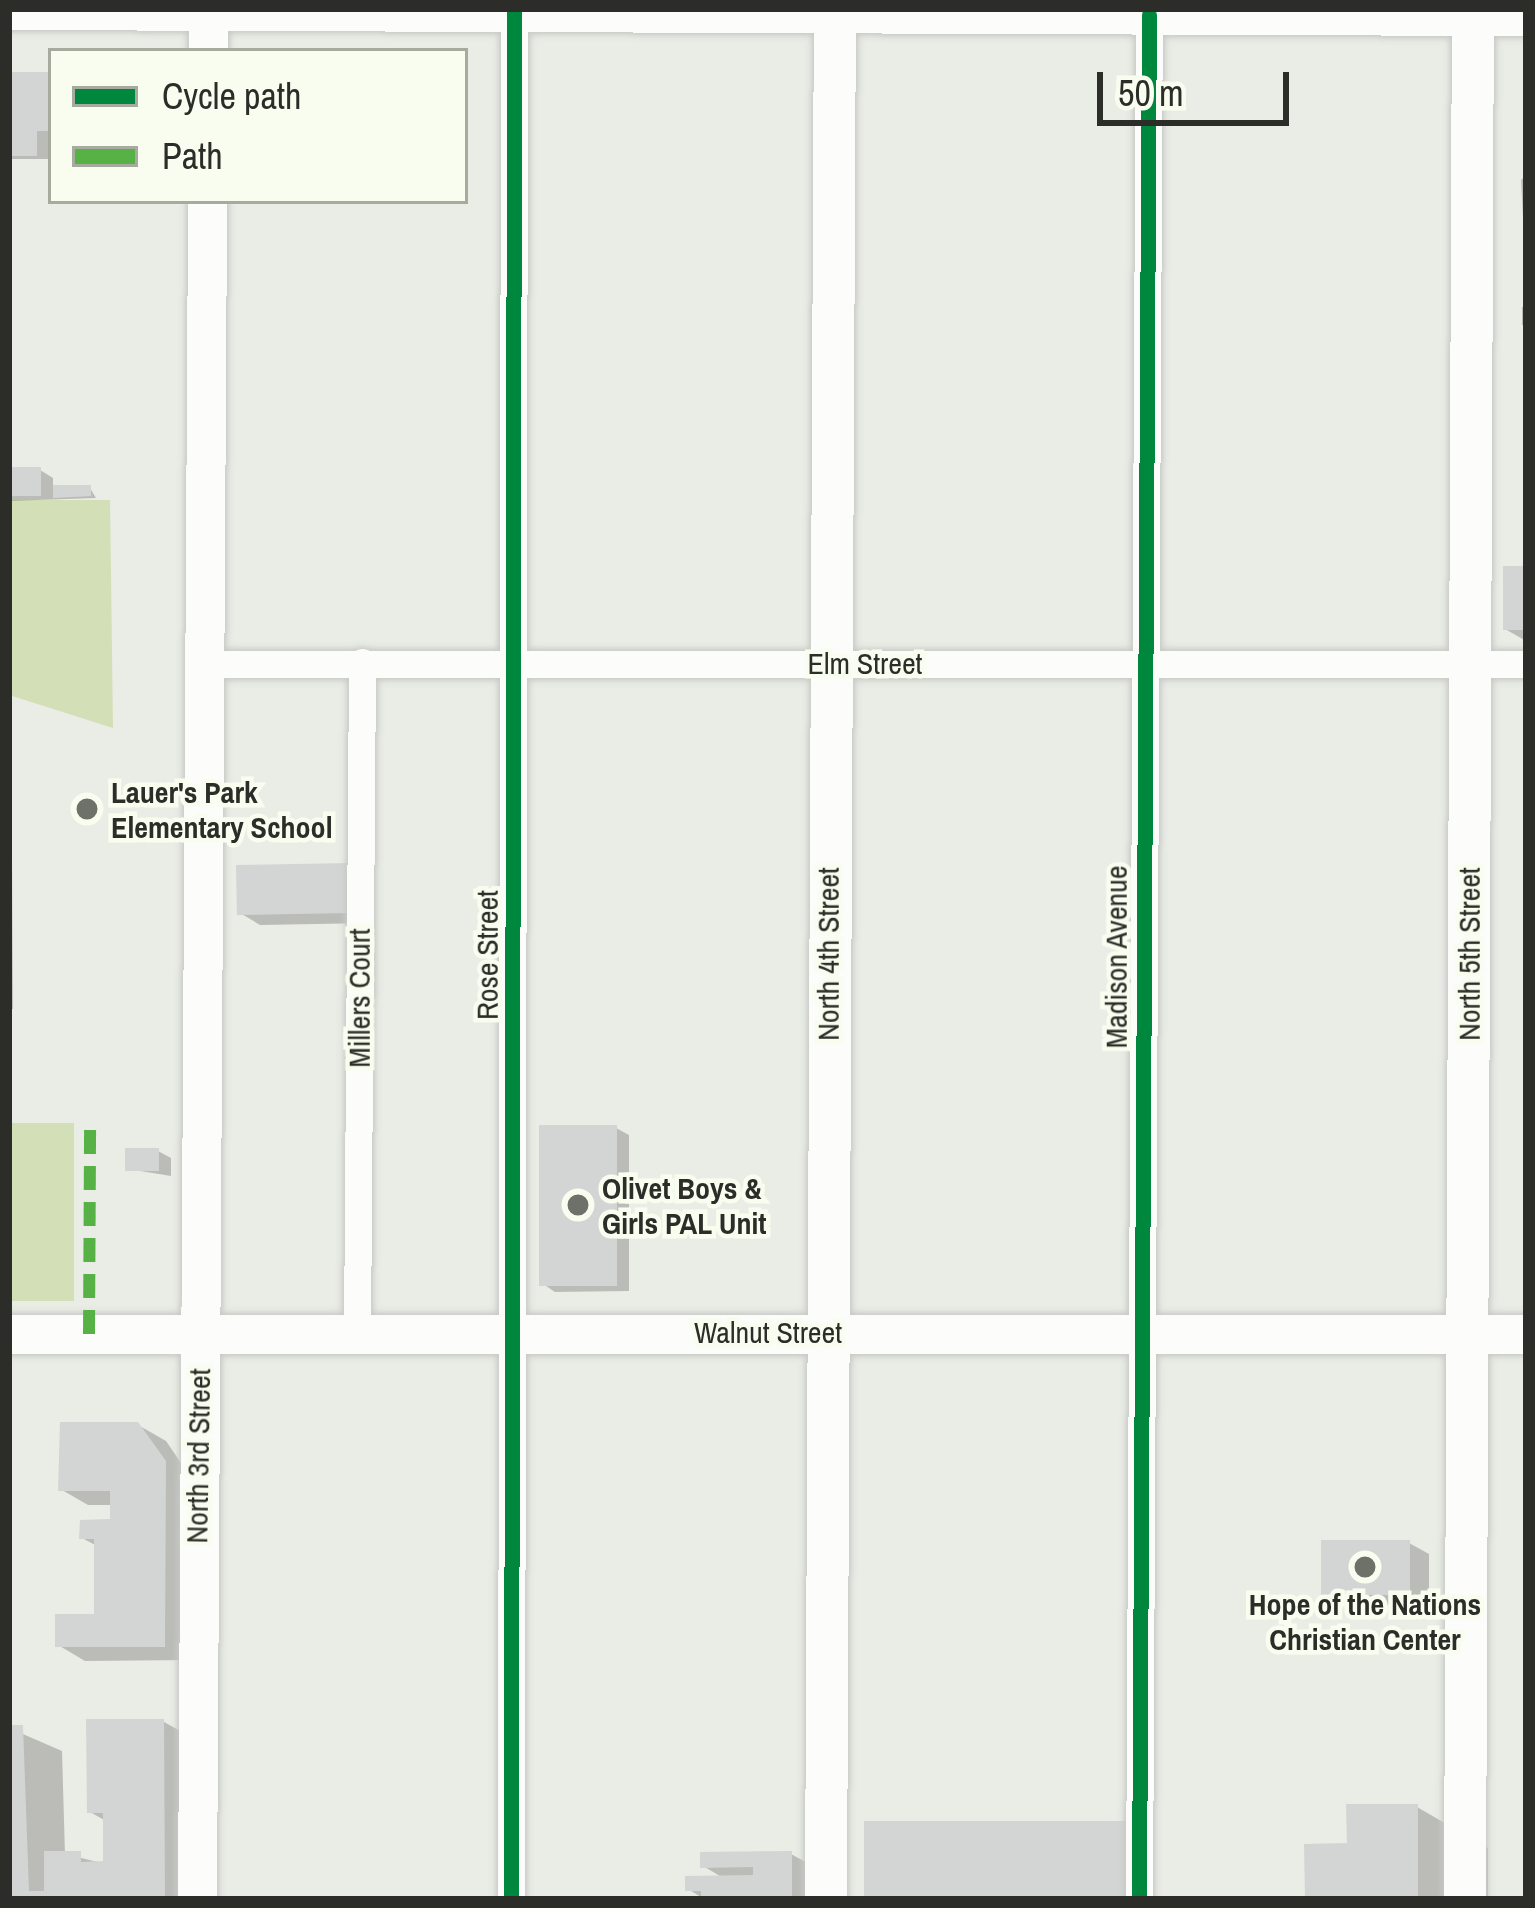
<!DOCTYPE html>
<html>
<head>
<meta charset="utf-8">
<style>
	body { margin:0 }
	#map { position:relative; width:1535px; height:1908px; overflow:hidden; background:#eaece6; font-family:"Archivo Narrow",sans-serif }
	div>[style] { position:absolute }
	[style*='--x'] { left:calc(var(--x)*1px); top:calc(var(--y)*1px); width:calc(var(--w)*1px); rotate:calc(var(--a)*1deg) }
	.green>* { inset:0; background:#d3dfb6; transform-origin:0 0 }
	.shadow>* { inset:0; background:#0003; transform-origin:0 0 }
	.building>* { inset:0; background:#d3d5d5; transform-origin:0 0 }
	.roads { filter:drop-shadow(0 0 3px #c7c9c4) drop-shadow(0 0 3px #c7c9c4) }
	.street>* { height:27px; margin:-13.5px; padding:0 13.5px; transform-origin:13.5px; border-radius:13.5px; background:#fcfcfb }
	.secondary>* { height:39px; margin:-19.5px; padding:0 19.5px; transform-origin:19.5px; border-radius:19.5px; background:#fcfcfb }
	.primary>* { height:42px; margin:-21px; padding:0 21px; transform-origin:21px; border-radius:21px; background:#fcfcfb }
	.quiet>* { height:12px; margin-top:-6px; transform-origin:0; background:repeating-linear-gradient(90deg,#56b245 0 24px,transparent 0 36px) }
	.cycleway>* { height:15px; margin:-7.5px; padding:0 7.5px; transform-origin:7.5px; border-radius:7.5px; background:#00873e }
	.dots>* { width:33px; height:33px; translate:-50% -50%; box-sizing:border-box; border:6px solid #f8fdef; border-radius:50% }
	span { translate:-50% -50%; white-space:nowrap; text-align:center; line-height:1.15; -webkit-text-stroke:9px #f8fdef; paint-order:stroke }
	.street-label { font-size:30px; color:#2c2d28 }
	.poi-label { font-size:30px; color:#2c2d28; font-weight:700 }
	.left { translate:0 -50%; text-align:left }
	.frame { position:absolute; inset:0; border:12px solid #2c2d28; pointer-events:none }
	.legend { position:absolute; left:48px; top:48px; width:420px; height:156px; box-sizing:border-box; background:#f8fdef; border:3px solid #a6aa9f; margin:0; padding:15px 21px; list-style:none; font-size:36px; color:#2c2d28 }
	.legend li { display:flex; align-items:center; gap:24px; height:60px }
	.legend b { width:60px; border:3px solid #a6aa9f }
	.scale { position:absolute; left:1097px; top:72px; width:192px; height:54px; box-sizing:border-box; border:6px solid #2c2d28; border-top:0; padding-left:15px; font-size:36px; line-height:42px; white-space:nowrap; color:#2c2d28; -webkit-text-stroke:9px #f8fdef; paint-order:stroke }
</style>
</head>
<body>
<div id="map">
	<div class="green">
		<i style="clip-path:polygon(9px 500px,110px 500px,113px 728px,9px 695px)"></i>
		<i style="left:9px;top:1123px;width:65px;height:178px"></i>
	</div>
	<div class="shadow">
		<i style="left:9px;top:75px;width:42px;height:84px"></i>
		<i style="clip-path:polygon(1526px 176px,1526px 275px,1521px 180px)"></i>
		<i style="left:1522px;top:307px;width:4px;height:18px"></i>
		<i style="clip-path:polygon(9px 470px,40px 470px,53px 478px,53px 488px,90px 488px,96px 498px,9px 501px)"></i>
		<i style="clip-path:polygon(1526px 569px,1526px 641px,1505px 629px)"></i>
		<i style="clip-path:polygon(9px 855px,12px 857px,13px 1009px,9px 1009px)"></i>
		<i style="clip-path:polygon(350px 866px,371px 923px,260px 925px,240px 913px)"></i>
		<i style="clip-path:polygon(616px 1128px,629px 1135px,629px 1291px,555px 1292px,543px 1284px)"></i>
		<i style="clip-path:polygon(158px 1151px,171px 1158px,171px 1176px,128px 1169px)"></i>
		<i style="clip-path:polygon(138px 1425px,166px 1441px,192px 1479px,191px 1660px,85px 1661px,58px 1645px,97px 1617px,97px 1546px,82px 1538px,113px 1522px,113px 1505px,88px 1505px,62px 1490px)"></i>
		<i style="clip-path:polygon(1409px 1543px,1429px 1554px,1429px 1605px,1344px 1605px,1324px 1594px)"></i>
		<i style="clip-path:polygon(164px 1722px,184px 1733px,184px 1899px,9px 1899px,9px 1728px,62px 1751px,65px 1854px,106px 1864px,106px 1821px,90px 1812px)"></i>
		<i style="clip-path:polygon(1417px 1807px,1488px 1848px,1488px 1899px,1308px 1899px,1350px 1846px)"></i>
		<i style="clip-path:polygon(791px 1854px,811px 1865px,809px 1899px,704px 1899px,688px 1889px,725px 1879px,703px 1866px)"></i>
	</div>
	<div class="building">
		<i style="clip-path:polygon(9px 72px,51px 72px,51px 131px,37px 131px,37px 156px,9px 156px)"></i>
		<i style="left:9px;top:467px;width:32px;height:29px"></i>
		<i style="clip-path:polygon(53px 485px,91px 485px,91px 496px,53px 498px)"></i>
		<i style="left:1503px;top:566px;width:23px;height:64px"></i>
		<i style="left:351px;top:863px;width:50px;height:115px;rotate:89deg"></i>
		<i style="left:539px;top:1125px;width:78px;height:161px"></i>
		<i style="left:125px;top:1148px;width:34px;height:23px"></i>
		<i style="clip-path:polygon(60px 1422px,138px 1422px,166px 1461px,165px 1647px,55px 1647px,55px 1614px,94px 1614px,94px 1539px,79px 1539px,80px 1520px,110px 1519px,110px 1491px,58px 1491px)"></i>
		<i style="left:1321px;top:1540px;width:89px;height:55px"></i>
		<i style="clip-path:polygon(86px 1719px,164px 1719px,165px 1899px,9px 1899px,9px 1725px,23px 1725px,29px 1891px,44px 1891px,44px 1851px,81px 1851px,81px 1862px,103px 1861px,103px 1813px,87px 1813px)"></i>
		<i style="clip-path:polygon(1346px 1804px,1418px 1804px,1418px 1899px,1305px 1899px,1304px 1844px,1347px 1843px)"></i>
		<i style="left:864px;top:1821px;width:262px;height:78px"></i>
		<i style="clip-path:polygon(792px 1851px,792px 1899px,701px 1899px,701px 1891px,685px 1891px,685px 1876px,753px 1875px,753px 1867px,700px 1868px,700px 1852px)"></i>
	</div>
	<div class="roads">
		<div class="street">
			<i style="--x:203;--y:664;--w:1323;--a:0"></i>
			<i style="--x:357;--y:1334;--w:672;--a:-89.57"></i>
			<i style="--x:511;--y:1899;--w:1887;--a:-89.91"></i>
			<i style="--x:1139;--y:1899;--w:1884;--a:-89.7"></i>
		</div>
		<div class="secondary">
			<i style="--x:9;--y:10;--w:1517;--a:0.23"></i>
			<i style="--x:208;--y:51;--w:42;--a:-90"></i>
			<i style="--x:9;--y:1334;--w:1517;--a:0"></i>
			<i style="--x:197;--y:1899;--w:1698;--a:-89.66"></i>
		</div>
		<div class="primary">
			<i style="--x:826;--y:1899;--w:1890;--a:-89.73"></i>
			<i style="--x:1465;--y:1899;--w:1890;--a:-89.76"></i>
		</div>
	</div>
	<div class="quiet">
		<i style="--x:89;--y:1334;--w:209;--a:-89.7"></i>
	</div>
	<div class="cycleway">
		<i style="--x:511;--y:1899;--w:1887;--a:-89.91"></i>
		<i style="--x:1139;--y:1899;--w:1884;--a:-89.7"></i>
	</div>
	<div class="dots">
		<i style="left:87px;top:809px;background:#6e706a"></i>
		<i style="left:578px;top:1205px;background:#6e706a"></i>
		<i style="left:1365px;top:1567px;background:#6e706a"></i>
	</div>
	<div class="street-label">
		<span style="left:865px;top:663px">Elm Street</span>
		<span style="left:828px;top:954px;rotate:-90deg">North 4th Street</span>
		<span style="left:1469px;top:954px;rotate:-90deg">North 5th Street</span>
		<span style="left:487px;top:955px;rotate:-90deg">Rose Street</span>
		<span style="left:1116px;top:957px;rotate:-90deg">Madison Avenue</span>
		<span style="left:359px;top:998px;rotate:-90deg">Millers Court</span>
		<span style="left:768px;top:1332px">Walnut Street</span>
		<span style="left:198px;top:1456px;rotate:-89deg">North 3rd Street</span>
	</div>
	<div class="poi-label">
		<span class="left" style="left:111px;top:809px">Lauer's Park<br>Elementary School</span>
		<span class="left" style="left:602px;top:1205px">Olivet Boys &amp;<br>Girls PAL Unit</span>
		<span style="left:1365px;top:1621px">Hope of the Nations<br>Christian Center</span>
	</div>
	<div class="frame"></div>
	<ul class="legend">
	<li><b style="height:15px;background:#00873e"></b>Cycle path</li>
	<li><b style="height:15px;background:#56b245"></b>Path</li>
	</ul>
	<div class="scale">50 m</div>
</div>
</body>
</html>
